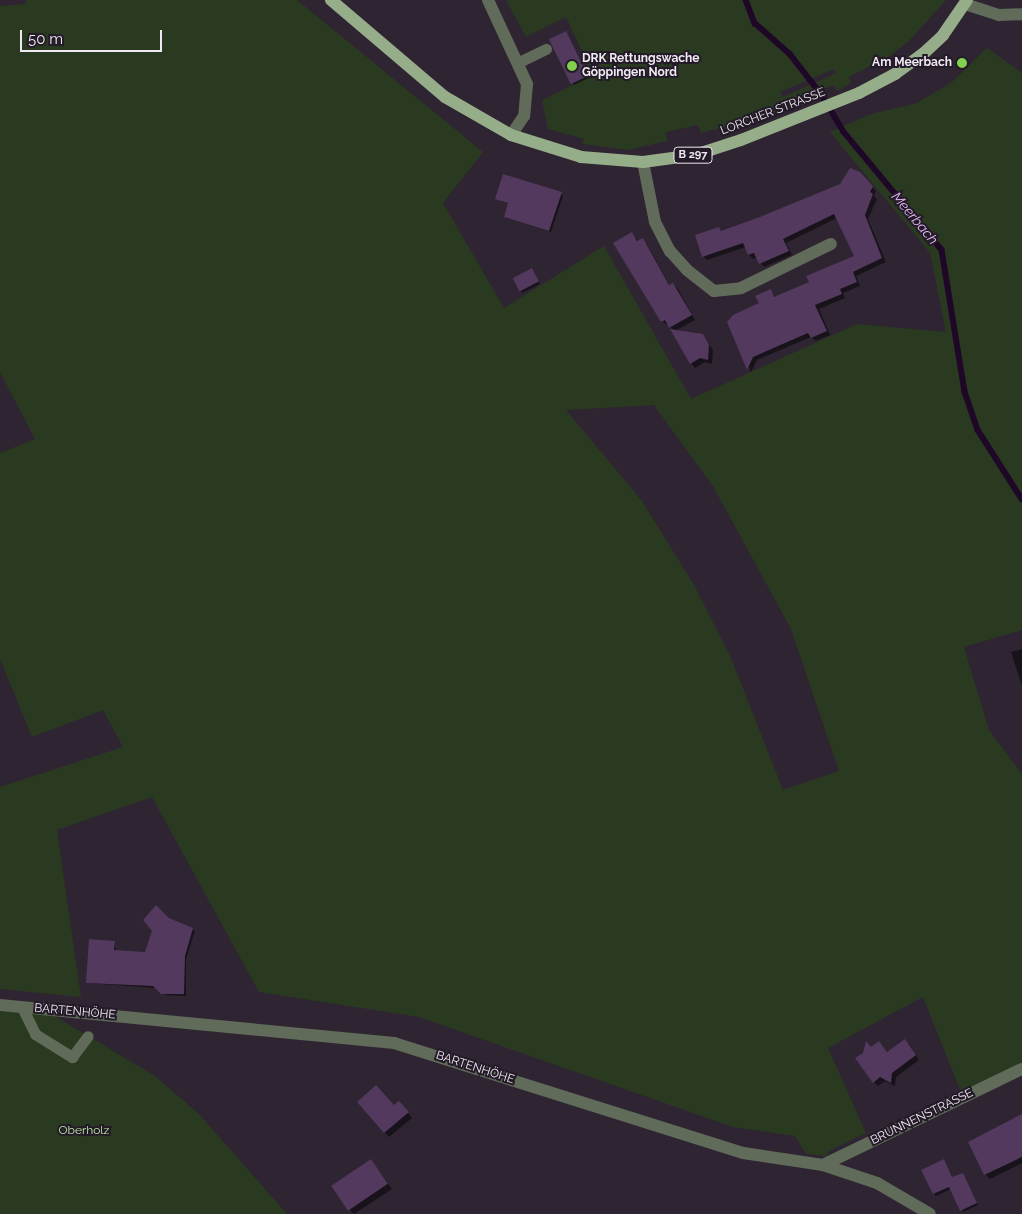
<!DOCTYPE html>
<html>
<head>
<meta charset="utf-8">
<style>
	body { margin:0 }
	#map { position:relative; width:1022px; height:1214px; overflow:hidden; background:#2e2432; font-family:Raleway,sans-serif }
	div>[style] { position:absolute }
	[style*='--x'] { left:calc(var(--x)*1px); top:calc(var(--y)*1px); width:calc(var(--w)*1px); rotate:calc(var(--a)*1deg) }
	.green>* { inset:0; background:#2a3a21 }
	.shadow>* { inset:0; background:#0007 }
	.stream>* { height:5.5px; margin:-2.75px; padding:0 2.75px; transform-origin:2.75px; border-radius:2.75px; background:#1e0727 }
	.building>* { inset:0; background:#52395d; transform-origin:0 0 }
	.service>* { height:11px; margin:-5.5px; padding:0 5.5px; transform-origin:5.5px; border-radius:5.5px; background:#606b59 }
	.minor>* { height:12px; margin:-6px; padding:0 6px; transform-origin:6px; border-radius:6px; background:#606b59 }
	.tertiary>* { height:12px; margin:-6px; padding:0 6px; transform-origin:6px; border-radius:6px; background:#606b59 }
	.primary>* { height:12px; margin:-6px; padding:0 6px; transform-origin:6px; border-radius:6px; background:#96ad89 }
	.dots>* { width:14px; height:14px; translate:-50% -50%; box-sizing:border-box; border:2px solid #241b28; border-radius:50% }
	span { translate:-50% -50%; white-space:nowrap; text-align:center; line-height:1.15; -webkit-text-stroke:4px #241b28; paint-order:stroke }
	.shield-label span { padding:1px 4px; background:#241b28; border:1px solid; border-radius:4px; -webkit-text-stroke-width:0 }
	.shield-label { font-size:11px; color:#efe9f2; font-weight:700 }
	.poi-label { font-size:12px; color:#efe9f2; font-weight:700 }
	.left { translate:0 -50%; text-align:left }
	.right { translate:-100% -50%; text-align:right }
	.street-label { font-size:12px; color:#efe9f2 }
	.park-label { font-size:12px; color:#bae4a3 }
	.water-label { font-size:14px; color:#e3b8f7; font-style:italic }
	.scale { position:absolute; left:20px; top:30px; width:142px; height:22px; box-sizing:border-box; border:2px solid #efe9f2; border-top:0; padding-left:6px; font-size:15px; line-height:18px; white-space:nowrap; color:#efe9f2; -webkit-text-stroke:4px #241b28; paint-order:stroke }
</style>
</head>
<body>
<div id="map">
	<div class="green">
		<i style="clip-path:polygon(evenodd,26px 0,297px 0,483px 152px,443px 203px,504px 308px,604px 246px,691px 399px,857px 324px,946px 332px,930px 253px,830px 132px,871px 114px,917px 103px,952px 82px,987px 48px,1022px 73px,1022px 630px,964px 647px,989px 730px,1022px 774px,1022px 1062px,961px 1092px,923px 997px,828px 1048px,866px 1133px,829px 1151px,827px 1156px,806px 1154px,795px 1136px,733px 1127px,419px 1017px,259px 992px,152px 797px,57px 830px,81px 997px,0 989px,0 787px,123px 747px,103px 710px,32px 737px,0 659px,0 453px,35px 439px,0 372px,0 6px,26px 4px,26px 0,654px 405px,714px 488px,791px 629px,839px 771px,783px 790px,731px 658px,694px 585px,642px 501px,566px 410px,654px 405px)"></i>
		<i style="clip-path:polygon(evenodd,506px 0,946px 0,909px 41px,890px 56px,849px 77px,851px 83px,837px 91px,834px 85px,815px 92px,817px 99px,787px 111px,701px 133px,698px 125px,666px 132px,667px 141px,628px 150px,582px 144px,584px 139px,548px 129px,542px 100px,593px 75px,566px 17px,526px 37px,506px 0,834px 69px,836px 73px,783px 97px,780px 92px,834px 69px)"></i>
		<i style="clip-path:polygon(0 1005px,43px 1009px,155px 1076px,199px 1114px,287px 1214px,0 1214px)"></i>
	</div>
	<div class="shadow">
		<i style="clip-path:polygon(566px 33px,589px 78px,574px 85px,572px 83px)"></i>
		<i style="clip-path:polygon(859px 173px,876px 191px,874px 196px,877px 199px,868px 219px,886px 262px,856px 276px,860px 286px,843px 293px,845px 298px,819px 309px,830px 335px,816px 341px,811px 337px,757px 360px,751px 372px,729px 322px,760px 304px,770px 291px,776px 298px,811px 283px,855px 257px,837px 218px,786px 243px,792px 255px,764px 267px,757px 257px,753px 259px,749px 255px,746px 247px,707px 260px,703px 256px,719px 228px,722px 232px,841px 185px)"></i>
		<i style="clip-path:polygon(561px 194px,563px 196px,551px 232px,507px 218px,509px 204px,496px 198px)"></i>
		<i style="clip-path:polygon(632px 233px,639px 242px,643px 240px,647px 244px,670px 286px,673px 284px,678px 289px,695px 320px,675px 331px,662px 321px,615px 243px)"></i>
		<i style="clip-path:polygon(534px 271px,540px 284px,522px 293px,513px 279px)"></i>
		<i style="clip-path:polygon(702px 335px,713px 350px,712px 364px,705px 362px,695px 368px,691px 363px)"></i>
		<i style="clip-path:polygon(1022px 649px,1022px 686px,1011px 652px)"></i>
		<i style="clip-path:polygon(169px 919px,195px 931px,186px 959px,186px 996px,165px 995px,156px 988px,87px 983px,114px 942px,116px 951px,145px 953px)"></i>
		<i style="clip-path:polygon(879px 1042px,888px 1053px,909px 1044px,919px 1060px,896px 1077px,895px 1086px,885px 1081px,878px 1086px,874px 1082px,871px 1048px)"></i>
		<i style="clip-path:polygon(394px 1106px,404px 1107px,412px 1118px,389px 1137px,384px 1132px)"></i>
		<i style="clip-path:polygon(1022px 1115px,1022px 1163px,990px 1179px,985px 1174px)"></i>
		<i style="clip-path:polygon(371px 1160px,392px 1189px,354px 1214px,350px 1210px)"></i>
		<i style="clip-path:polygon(945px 1163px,953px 1179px,964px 1176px,978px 1205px,963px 1212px,951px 1189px,936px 1196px,934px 1194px,923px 1170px)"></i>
	</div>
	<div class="stream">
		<i style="--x:746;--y:0;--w:25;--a:69"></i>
		<i style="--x:755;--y:23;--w:47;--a:41.5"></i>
		<i style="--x:790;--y:54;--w:52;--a:52"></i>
		<i style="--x:822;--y:95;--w:43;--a:59.3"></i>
		<i style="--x:844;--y:132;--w:153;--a:50.3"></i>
		<i style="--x:942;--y:250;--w:144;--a:80.8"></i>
		<i style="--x:965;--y:392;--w:40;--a:71.1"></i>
		<i style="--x:978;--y:430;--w:82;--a:57.5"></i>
	</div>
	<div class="building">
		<i style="left:566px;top:31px;width:50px;height:19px;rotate:64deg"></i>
		<i style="clip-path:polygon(850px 168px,860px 172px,873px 186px,870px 192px,873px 194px,865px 215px,882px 258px,853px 272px,857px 282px,840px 289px,842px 294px,815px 305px,827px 331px,811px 338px,808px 333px,753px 357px,747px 370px,727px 322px,733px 315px,759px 303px,755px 296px,771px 289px,774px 297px,809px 282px,806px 276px,854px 256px,834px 214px,783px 239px,789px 251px,759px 264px,754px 253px,748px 255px,743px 243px,702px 257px,695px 235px,719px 227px,721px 231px,757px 218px,840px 184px)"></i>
		<i style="clip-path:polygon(503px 174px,562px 192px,549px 231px,504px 217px,508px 203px,495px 199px)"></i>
		<i style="clip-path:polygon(632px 232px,637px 241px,643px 238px,669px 285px,673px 283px,692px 315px,669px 328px,665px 320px,661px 322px,613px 243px)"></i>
		<i style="left:532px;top:268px;width:15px;height:22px;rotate:62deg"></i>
		<i style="clip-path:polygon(670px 329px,703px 334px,709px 345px,708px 360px,700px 358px,690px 364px)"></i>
		<i style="clip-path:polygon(156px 905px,169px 918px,193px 928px,185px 956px,184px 994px,161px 994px,153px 986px,86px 983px,89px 939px,115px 941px,114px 950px,145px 952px,152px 931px,143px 920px)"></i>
		<i style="clip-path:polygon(905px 1039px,916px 1055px,892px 1073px,891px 1083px,880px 1077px,873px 1083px,855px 1058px,863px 1053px,866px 1041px,871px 1047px,879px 1041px,887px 1052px)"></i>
		<i style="clip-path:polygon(376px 1085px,394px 1105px,399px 1101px,409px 1112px,384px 1133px,357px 1102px)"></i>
		<i style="clip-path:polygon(1022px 1114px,1022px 1157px,984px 1175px,968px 1142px)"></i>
		<i style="left:371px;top:1159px;width:30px;height:48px;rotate:56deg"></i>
		<i style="clip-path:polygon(944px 1159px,952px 1177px,963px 1173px,977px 1203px,960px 1211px,949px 1187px,933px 1194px,921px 1170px)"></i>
	</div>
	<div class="service">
		<i style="--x:519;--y:62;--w:30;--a:-26"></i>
		<i style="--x:22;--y:1007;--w:30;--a:64"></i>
		<i style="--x:35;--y:1034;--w:44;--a:31.9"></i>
		<i style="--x:72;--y:1057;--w:26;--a:-53"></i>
	</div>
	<div class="minor">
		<i style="--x:488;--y:0;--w:93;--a:65.1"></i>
		<i style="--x:527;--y:84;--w:32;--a:95"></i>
		<i style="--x:524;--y:116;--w:23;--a:124"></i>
		<i style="--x:643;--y:162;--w:61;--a:78.7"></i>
		<i style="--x:655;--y:222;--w:33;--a:63"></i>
		<i style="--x:670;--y:251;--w:25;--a:48"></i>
		<i style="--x:687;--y:270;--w:34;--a:38"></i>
		<i style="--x:714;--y:291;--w:27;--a:-6"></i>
		<i style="--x:741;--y:288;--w:100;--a:-26.1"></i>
		<i style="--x:0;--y:1005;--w:396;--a:5.5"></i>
		<i style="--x:394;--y:1043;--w:366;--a:17.5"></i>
		<i style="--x:743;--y:1153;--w:81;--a:8.5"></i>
		<i style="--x:823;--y:1165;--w:57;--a:18.4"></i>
		<i style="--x:877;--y:1183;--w:61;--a:30.3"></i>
		<i style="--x:823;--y:1165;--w:221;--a:-25.8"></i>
	</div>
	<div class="tertiary">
		<i style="--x:965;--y:4;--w:36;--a:18"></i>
		<i style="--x:999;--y:15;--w:23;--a:-2"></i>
	</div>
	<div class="primary">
		<i style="--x:331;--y:0;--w:150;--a:40.4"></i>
		<i style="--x:445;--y:97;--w:76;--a:29.9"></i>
		<i style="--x:511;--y:135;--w:73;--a:17.4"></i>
		<i style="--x:581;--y:157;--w:62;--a:4.6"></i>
		<i style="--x:643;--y:162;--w:52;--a:-7.7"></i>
		<i style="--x:695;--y:155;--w:48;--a:-18.1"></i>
		<i style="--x:741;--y:140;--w:127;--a:-21.7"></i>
		<i style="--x:859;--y:93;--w:41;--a:-27.8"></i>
		<i style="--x:895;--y:74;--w:36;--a:-36"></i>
		<i style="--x:924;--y:53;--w:26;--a:-43"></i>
		<i style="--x:943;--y:35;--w:42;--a:-55.6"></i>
	</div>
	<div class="dots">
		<i style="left:962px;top:63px;background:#83d04e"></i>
		<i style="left:572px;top:66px;background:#83d04e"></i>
	</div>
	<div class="shield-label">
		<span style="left:693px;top:155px">B 297</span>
	</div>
	<div class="poi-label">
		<span class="left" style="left:582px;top:66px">DRK Rettungswache<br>Göppingen Nord</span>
		<span class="right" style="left:952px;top:63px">Am Meerbach</span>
	</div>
	<div class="street-label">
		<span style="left:773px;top:112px;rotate:-21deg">LORCHER STRASSE</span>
		<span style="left:75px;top:1012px;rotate:5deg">BARTENHÖHE</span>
		<span style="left:475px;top:1068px;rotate:18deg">BARTENHÖHE</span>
		<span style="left:922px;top:1117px;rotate:-26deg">BRUNNENSTRASSE</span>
	</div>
	<div class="park-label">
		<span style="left:84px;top:1131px">Oberholz</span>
	</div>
	<div class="water-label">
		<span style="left:915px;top:218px;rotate:50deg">Meerbach</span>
	</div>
	<div class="scale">50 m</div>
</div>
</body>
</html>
